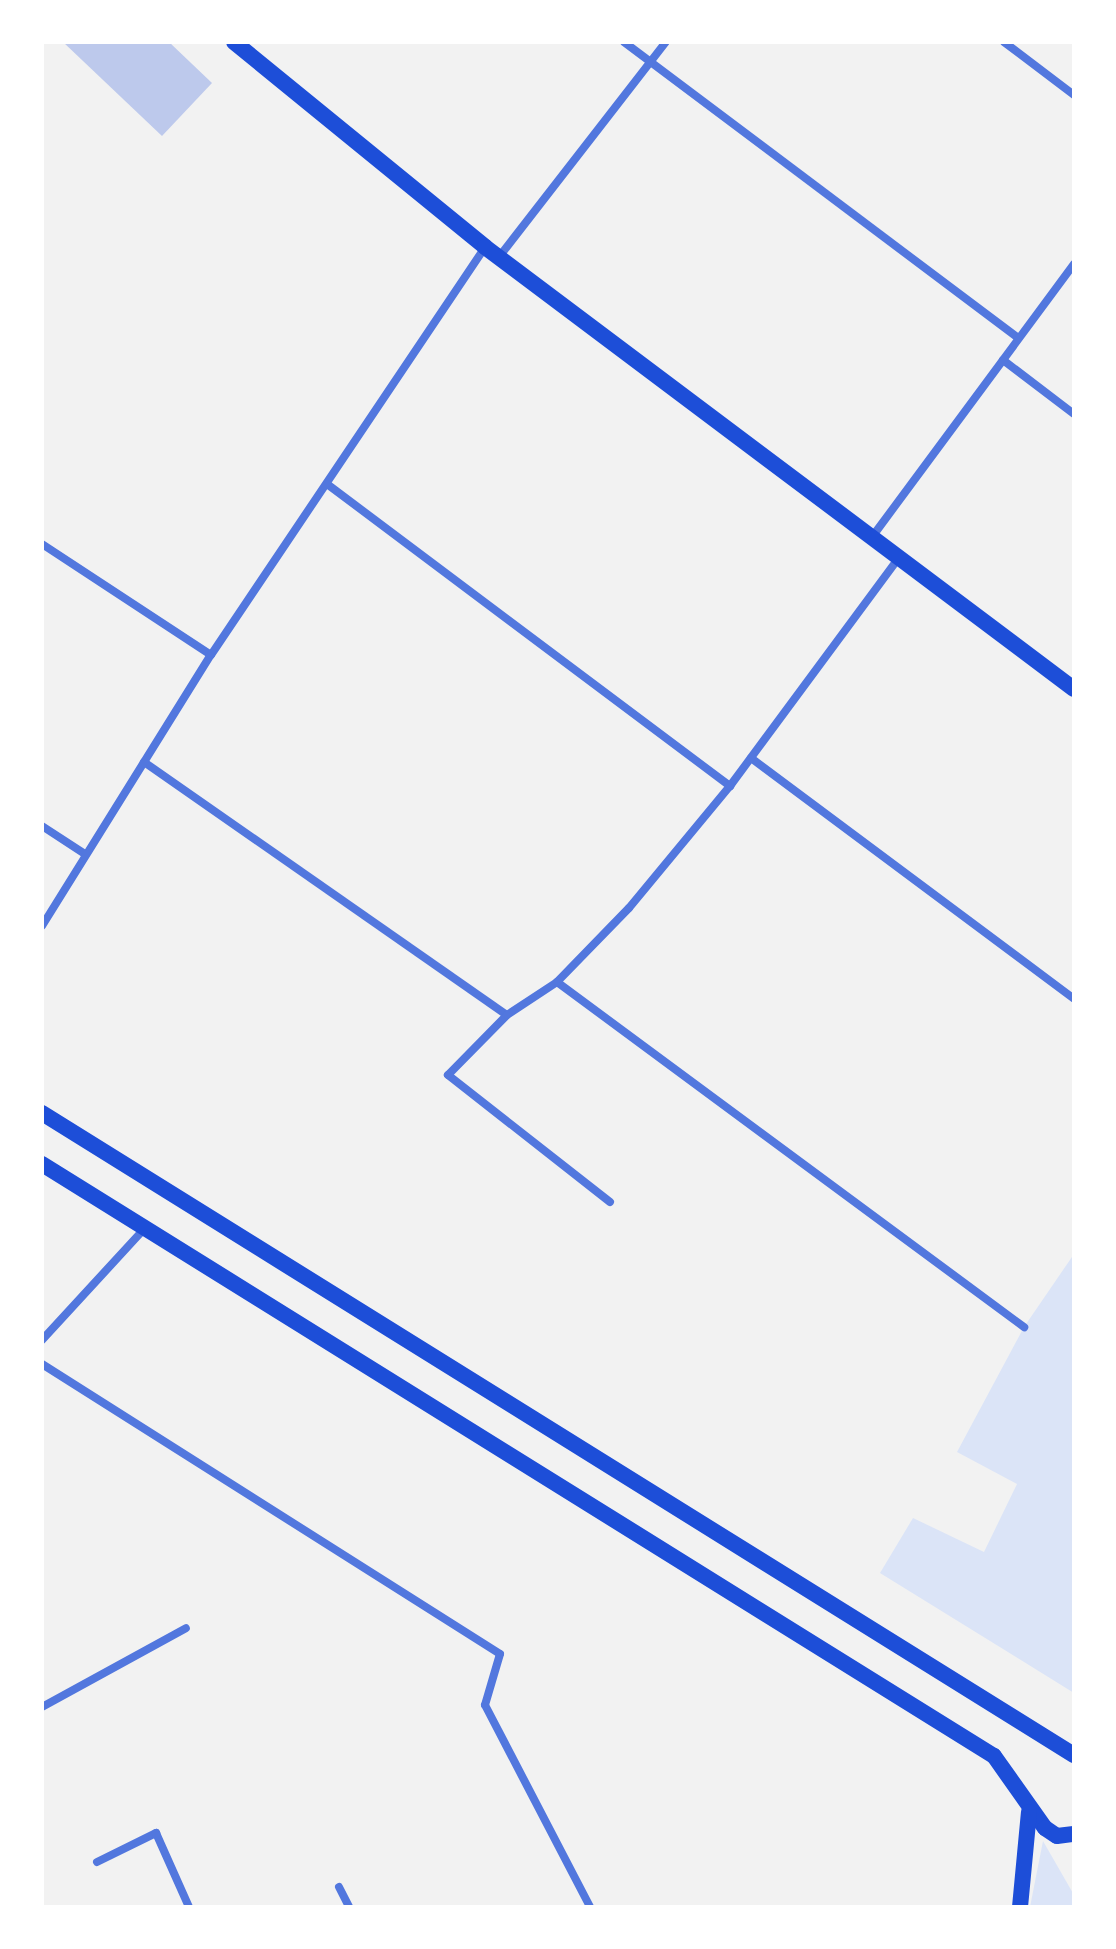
<!DOCTYPE html>
<html>
<head>
<meta charset="utf-8">
<style>
	body { margin:0 }
	#map { position:relative; width:1116px; height:1949px; overflow:hidden; background:#f2f2f2; font-family:Montserrat,sans-serif }
	div>[style] { position:absolute }
	[style*='--x'] { left:calc(var(--x)*1px); top:calc(var(--y)*1px); width:calc(var(--w)*1px); rotate:calc(var(--a)*1deg) }
	.green>* { inset:0; background:#dbe4f7 }
	.building>* { inset:0; background:#bdc9ec }
	.minor>* { height:8px; margin:-4px; padding:0 4px; transform-origin:4px; border-radius:4px; background:#5277de }
	.secondary>* { height:16px; margin:-8px; padding:0 8px; transform-origin:8px; border-radius:8px; background:#1d4ed8 }
	span { translate:-50% -50%; white-space:nowrap; text-align:center; line-height:1.15; -webkit-text-stroke:6px #fff; paint-order:stroke }
	.frame { position:absolute; inset:0; border:44px solid #fff; pointer-events:none }
</style>
</head>
<body>
<div id="map">
	<div class="green">
		<i style="clip-path:polygon(1074px 1254px,1074px 1693px,880px 1573px,913px 1518px,984px 1552px,1017px 1484px,957px 1452px,1024px 1327px)"></i>
		<i style="clip-path:polygon(1043px 1841px,1074px 1895px,1074px 1907px,1030px 1907px)"></i>
	</div>
	<div class="building">
		<i style="clip-path:polygon(63px 42px,169px 42px,212px 83px,162px 136px)"></i>
	</div>
	<div class="minor">
		<i style="--x:624;--y:42;--w:493;--a:36.9"></i>
		<i style="--x:1004;--y:42;--w:88;--a:37.1"></i>
		<i style="--x:499;--y:257;--w:272;--a:-52.2"></i>
		<i style="--x:1003;--y:360;--w:89;--a:37.3"></i>
		<i style="--x:327;--y:484;--w:504;--a:36.85"></i>
		<i style="--x:872;--y:537;--w:340;--a:-53.5"></i>
		<i style="--x:42;--y:544;--w:202;--a:33.3"></i>
		<i style="--x:751;--y:758;--w:403;--a:36.7"></i>
		<i style="--x:144;--y:762;--w:442;--a:34.9"></i>
		<i style="--x:42;--y:826;--w:51;--a:33.1"></i>
		<i style="--x:42;--y:926;--w:319;--a:-58.1"></i>
		<i style="--x:211;--y:655;--w:491;--a:-56.1"></i>
		<i style="--x:557;--y:982;--w:581;--a:36.46"></i>
		<i style="--x:610;--y:1202;--w:206;--a:-141.9"></i>
		<i style="--x:448;--y:1075;--w:84;--a:-45.5"></i>
		<i style="--x:507;--y:1015;--w:60;--a:-33.4"></i>
		<i style="--x:557;--y:982;--w:103;--a:-45.8"></i>
		<i style="--x:629;--y:908;--w:158;--a:-50.4"></i>
		<i style="--x:730;--y:786;--w:284;--a:-53.5"></i>
		<i style="--x:42;--y:1340;--w:152;--a:-47.4"></i>
		<i style="--x:42;--y:1364;--w:542;--a:32.34"></i>
		<i style="--x:500;--y:1654;--w:53;--a:106.4"></i>
		<i style="--x:485;--y:1705;--w:228;--a:62.5"></i>
		<i style="--x:42;--y:1707;--w:164;--a:-28.7"></i>
		<i style="--x:97;--y:1862;--w:66;--a:-26.2"></i>
		<i style="--x:156;--y:1833;--w:81;--a:66"></i>
		<i style="--x:339;--y:1887;--w:22;--a:63"></i>
	</div>
	<div class="secondary">
		<i style="--x:234;--y:42;--w:324;--a:39.2"></i>
		<i style="--x:485;--y:247;--w:736;--a:36.89"></i>
		<i style="--x:42;--y:1113;--w:1215;--a:31.89"></i>
		<i style="--x:42;--y:1164;--w:1121;--a:31.88"></i>
		<i style="--x:994;--y:1756;--w:88;--a:54.7"></i>
		<i style="--x:1045;--y:1828;--w:14;--a:34"></i>
		<i style="--x:1057;--y:1836;--w:17;--a:-7"></i>
		<i style="--x:1020;--y:1907;--w:95;--a:-84.6"></i>
	</div>
	<div class="frame"></div>
</div>
</body>
</html>
